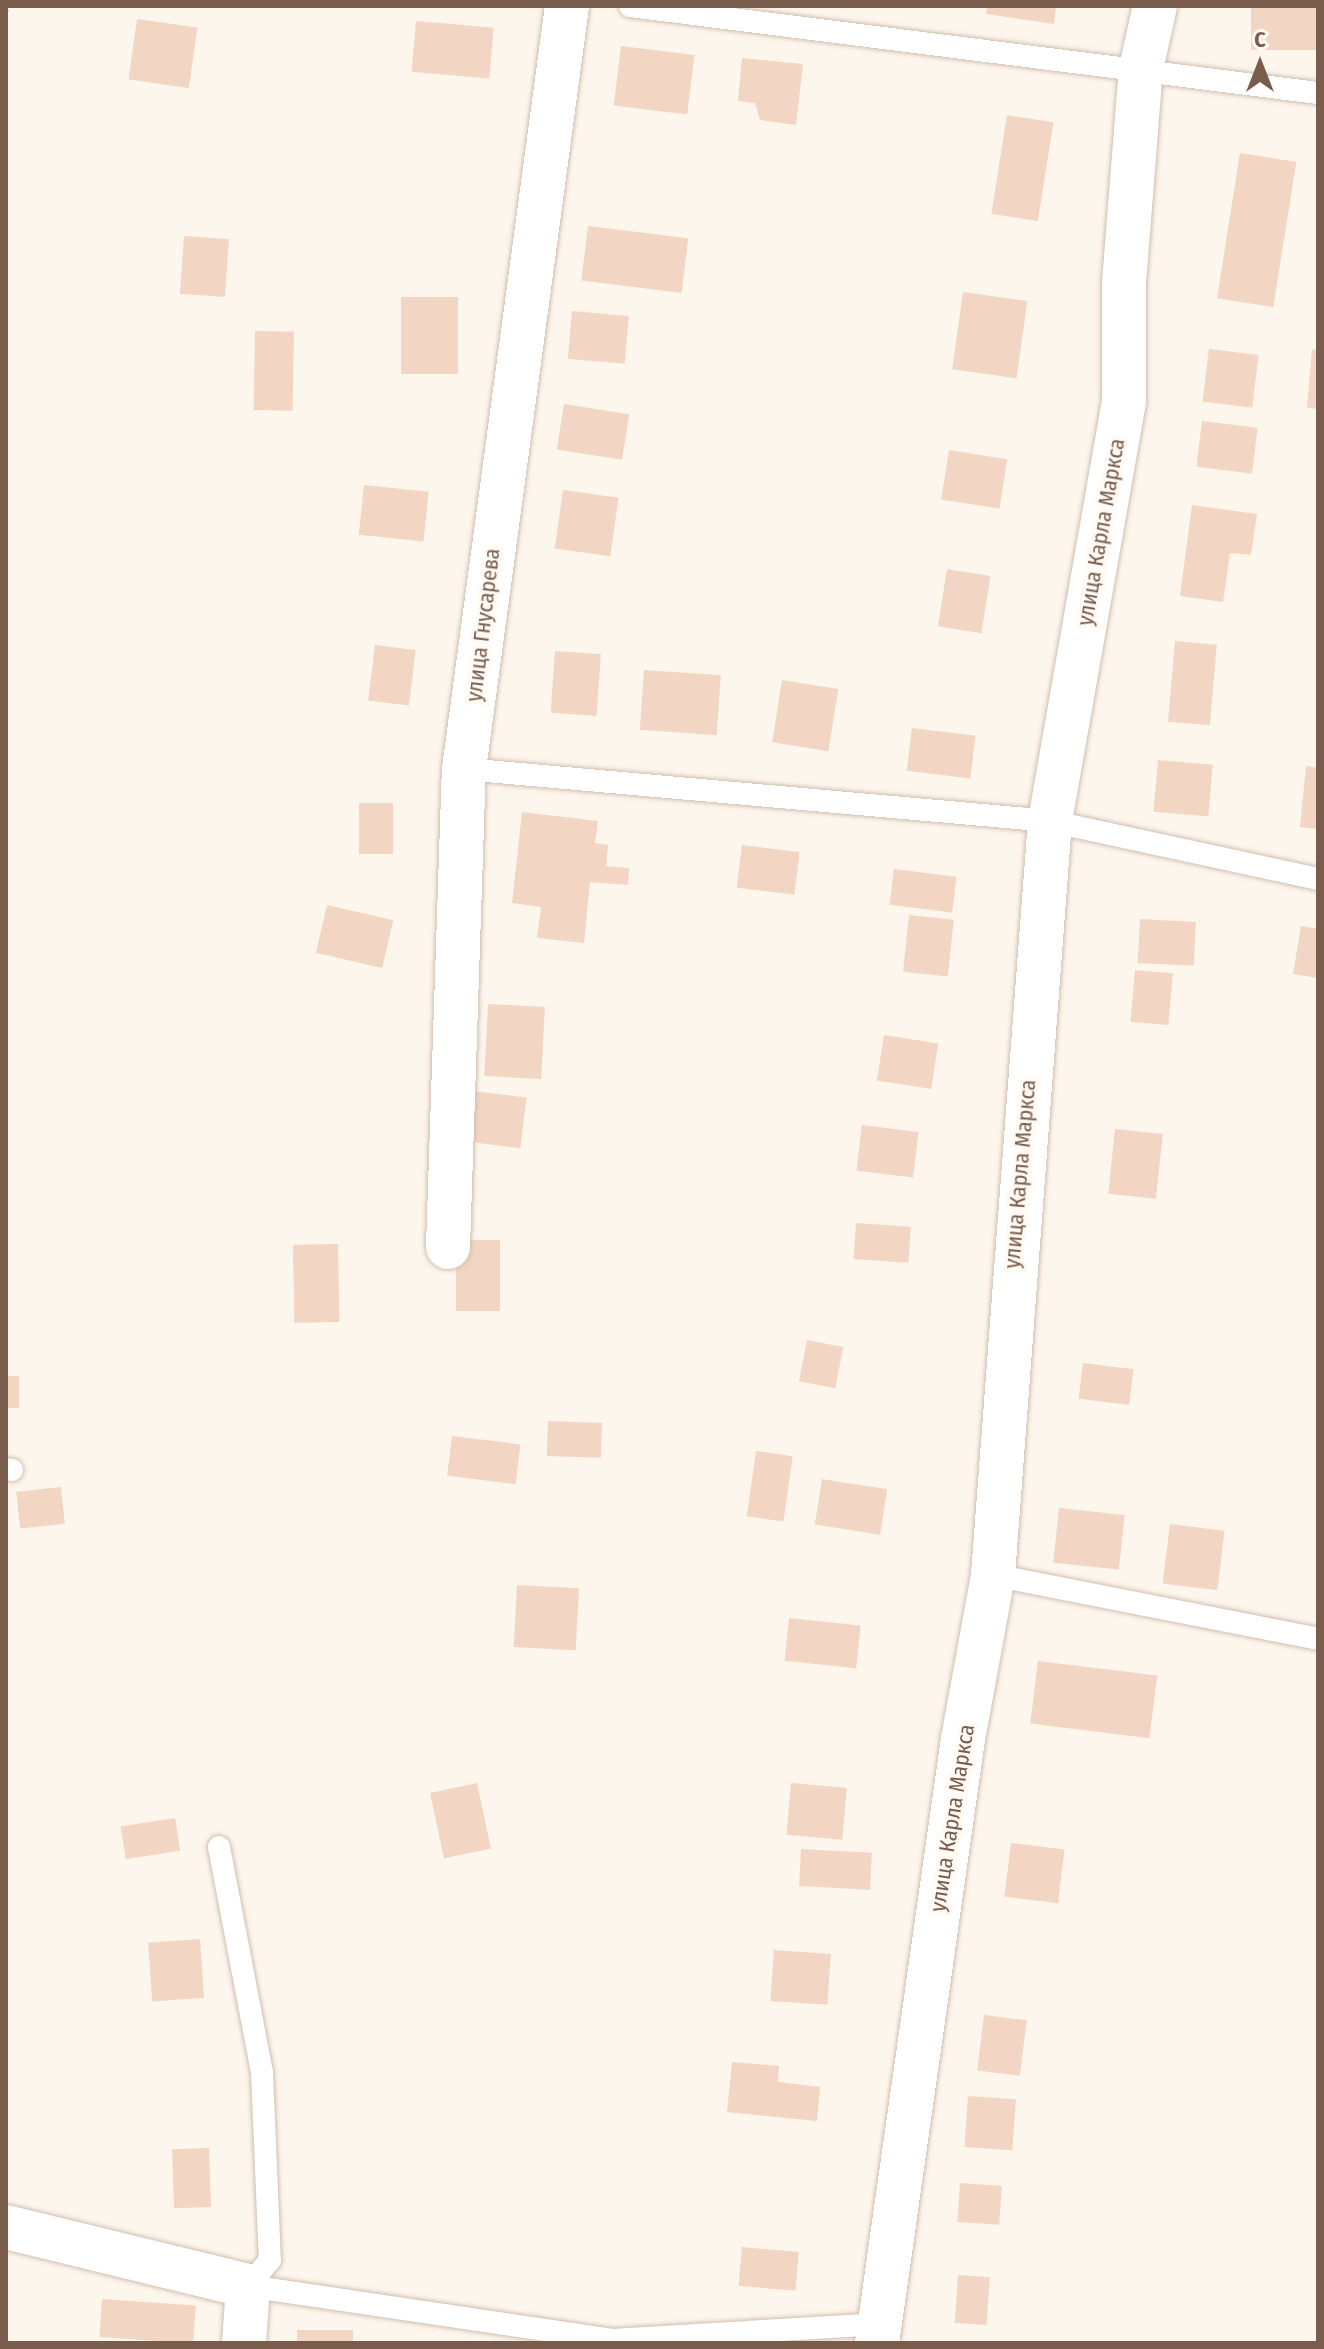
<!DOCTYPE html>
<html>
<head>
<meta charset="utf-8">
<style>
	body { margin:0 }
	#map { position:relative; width:1324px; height:2349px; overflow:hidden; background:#fdf6ec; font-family:"Fira Sans Condensed",sans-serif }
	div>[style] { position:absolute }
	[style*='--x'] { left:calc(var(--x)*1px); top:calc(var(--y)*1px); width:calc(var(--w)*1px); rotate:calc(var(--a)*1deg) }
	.building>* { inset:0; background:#f3d5c3; transform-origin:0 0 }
	.path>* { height:5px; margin-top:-2.5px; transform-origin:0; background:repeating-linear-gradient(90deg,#d9b8a5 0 2px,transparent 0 8px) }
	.roads { filter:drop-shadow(0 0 2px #d1beb0) drop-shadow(0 0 2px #d1beb0) }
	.service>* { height:22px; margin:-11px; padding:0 11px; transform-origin:11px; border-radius:11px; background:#fff }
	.minor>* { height:44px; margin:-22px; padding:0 22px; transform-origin:22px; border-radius:22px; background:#fff }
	span { translate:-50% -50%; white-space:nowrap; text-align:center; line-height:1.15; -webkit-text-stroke:8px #fffaf3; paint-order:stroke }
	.street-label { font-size:22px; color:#7a5c4d }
	.frame { position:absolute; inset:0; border:8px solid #7a5c4d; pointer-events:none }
	.north { position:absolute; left:1220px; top:24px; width:80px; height:80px; -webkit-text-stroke:6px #fffaf3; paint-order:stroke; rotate:0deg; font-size:22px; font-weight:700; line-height:32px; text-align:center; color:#7a5c4d }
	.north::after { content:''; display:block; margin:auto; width:28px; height:36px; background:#7a5c4d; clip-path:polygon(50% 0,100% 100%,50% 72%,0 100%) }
</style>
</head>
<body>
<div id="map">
	<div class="building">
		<i style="clip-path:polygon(987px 6px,1056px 6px,1054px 24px,986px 14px)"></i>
		<i style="left:1251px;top:6px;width:67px;height:44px"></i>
		<i style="left:137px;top:19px;width:61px;height:61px;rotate:8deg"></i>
		<i style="left:416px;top:21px;width:78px;height:51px;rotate:5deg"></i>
		<i style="left:621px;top:46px;width:74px;height:60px;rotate:7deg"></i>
		<i style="clip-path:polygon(742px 58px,803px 64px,796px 125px,760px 120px,755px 103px,738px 101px)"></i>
		<i style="left:1007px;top:115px;width:47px;height:100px;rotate:9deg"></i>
		<i style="left:1240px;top:153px;width:57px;height:147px;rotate:9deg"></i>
		<i style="left:588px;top:226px;width:101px;height:55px;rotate:7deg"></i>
		<i style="left:184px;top:236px;width:45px;height:58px;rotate:4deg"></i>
		<i style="left:963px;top:292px;width:65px;height:78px;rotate:8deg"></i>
		<i style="left:401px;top:297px;width:57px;height:77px"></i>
		<i style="left:572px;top:311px;width:57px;height:48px;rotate:5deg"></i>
		<i style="left:255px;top:331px;width:39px;height:79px;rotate:1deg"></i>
		<i style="left:1209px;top:349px;width:50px;height:53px;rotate:7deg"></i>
		<i style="clip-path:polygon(1312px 349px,1318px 350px,1318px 409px,1307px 408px)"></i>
		<i style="left:564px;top:404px;width:66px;height:46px;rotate:9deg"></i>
		<i style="left:1202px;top:421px;width:56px;height:46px;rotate:7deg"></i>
		<i style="left:949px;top:450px;width:59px;height:50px;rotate:9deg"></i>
		<i style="left:364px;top:485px;width:65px;height:50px;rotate:6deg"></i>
		<i style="left:563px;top:490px;width:56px;height:59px;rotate:8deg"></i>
		<i style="clip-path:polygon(1192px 505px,1257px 514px,1251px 555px,1230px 553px,1223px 602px,1180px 596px)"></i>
		<i style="left:947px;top:569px;width:44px;height:58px;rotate:9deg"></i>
		<i style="left:1175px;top:641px;width:42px;height:81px;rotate:5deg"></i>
		<i style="left:375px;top:645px;width:41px;height:56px;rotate:7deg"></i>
		<i style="left:555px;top:651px;width:46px;height:62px;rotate:4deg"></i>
		<i style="left:644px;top:670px;width:77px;height:60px;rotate:4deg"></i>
		<i style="left:782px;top:680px;width:57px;height:63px;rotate:9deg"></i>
		<i style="left:912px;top:728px;width:64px;height:43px;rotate:7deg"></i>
		<i style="left:1158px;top:760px;width:55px;height:52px;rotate:5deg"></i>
		<i style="clip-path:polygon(1306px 766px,1318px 768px,1318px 829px,1300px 827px)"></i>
		<i style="left:359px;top:803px;width:34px;height:51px"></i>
		<i style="clip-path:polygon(522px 812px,598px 821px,595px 843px,608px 845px,606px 866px,629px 868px,628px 885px,590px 882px,584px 943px,537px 938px,541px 907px,512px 903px)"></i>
		<i style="left:742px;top:845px;width:58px;height:43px;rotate:7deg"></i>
		<i style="left:894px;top:869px;width:63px;height:36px;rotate:7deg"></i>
		<i style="left:327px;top:905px;width:68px;height:49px;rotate:13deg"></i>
		<i style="left:909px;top:915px;width:45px;height:57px;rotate:6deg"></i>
		<i style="left:1140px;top:919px;width:56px;height:44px;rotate:3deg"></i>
		<i style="clip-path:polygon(1301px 926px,1318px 929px,1318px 978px,1293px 974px)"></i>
		<i style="left:1135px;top:970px;width:38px;height:52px;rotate:5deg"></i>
		<i style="left:488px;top:1004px;width:57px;height:72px;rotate:3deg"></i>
		<i style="left:884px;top:1035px;width:55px;height:46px;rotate:9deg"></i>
		<i style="left:473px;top:1091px;width:54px;height:51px;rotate:7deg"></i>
		<i style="left:862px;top:1125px;width:57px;height:46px;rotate:7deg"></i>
		<i style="left:1115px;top:1129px;width:48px;height:65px;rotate:6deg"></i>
		<i style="left:856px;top:1223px;width:55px;height:36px;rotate:4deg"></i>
		<i style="left:456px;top:1240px;width:44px;height:71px"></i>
		<i style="left:338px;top:1244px;width:78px;height:45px;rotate:89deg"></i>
		<i style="left:807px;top:1340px;width:37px;height:42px;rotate:11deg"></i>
		<i style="left:1083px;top:1363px;width:51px;height:36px;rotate:7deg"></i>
		<i style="left:6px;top:1376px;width:13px;height:32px"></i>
		<i style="left:548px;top:1421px;width:54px;height:35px;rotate:2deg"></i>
		<i style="left:452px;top:1436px;width:69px;height:40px;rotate:7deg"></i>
		<i style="left:756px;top:1451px;width:37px;height:66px;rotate:8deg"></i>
		<i style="left:822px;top:1479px;width:66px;height:46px;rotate:9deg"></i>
		<i style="left:61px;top:1487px;width:37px;height:45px;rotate:84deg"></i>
		<i style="left:1059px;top:1508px;width:66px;height:55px;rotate:6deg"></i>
		<i style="left:1170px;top:1524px;width:55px;height:60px;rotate:7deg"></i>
		<i style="left:517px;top:1585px;width:62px;height:62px;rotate:3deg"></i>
		<i style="left:789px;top:1618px;width:72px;height:43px;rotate:6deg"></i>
		<i style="left:1038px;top:1661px;width:120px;height:63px;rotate:7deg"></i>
		<i style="left:477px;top:1783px;width:67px;height:48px;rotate:78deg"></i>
		<i style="left:791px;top:1783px;width:56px;height:52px;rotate:5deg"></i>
		<i style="left:175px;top:1818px;width:33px;height:55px;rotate:81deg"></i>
		<i style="left:1011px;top:1843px;width:54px;height:54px;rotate:7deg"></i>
		<i style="left:801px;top:1849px;width:71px;height:37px;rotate:3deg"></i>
		<i style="left:200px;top:1939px;width:59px;height:52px;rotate:86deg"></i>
		<i style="left:774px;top:1950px;width:57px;height:51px;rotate:4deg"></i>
		<i style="left:984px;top:2015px;width:43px;height:56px;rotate:7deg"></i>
		<i style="clip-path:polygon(732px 2062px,779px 2066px,778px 2082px,820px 2087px,817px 2121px,727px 2112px)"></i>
		<i style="left:968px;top:2096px;width:48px;height:51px;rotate:4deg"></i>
		<i style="left:209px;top:2148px;width:59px;height:37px;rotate:88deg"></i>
		<i style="left:960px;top:2183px;width:42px;height:39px;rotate:4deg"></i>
		<i style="left:742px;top:2247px;width:57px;height:39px;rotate:5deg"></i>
		<i style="left:958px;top:2275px;width:32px;height:48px;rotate:4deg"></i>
		<i style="left:102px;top:2299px;width:94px;height:38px;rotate:4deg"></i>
		<i style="left:297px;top:2330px;width:56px;height:13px"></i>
	</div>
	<div class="path">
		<i style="--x:6;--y:10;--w:5;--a:-53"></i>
	</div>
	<div class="roads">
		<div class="service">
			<i style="--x:630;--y:6;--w:693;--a:7.21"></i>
			<i style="--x:464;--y:769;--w:588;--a:5.07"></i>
			<i style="--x:1050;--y:821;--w:274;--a:12.2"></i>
			<i style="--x:6;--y:1469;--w:6;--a:9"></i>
			<i style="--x:993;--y:1575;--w:331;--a:11.1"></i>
			<i style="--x:219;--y:1847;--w:229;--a:79.2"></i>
			<i style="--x:262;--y:2072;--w:188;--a:87.6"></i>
			<i style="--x:270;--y:2260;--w:34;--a:130"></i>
			<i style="--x:248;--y:2286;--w:368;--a:8.4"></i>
			<i style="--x:612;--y:2340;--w:266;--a:-3.4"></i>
		</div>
		<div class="minor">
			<i style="--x:448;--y:1247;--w:478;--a:-88.1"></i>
			<i style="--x:464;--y:769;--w:770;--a:-82.31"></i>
			<i style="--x:6;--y:2227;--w:249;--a:13.7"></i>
			<i style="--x:248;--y:2286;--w:57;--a:94"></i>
			<i style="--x:877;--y:2343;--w:610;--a:-81.9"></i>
			<i style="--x:963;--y:1739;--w:167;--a:-79.6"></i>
			<i style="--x:993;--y:1575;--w:756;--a:-85.68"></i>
			<i style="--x:1050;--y:821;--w:425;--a:-80"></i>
			<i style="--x:1124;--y:402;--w:119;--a:-90"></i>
			<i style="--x:1124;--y:283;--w:215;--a:-85.5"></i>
			<i style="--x:1141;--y:69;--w:65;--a:-77.5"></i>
		</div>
	</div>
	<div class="street-label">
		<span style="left:1101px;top:532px;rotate:-80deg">улица Карла Маркса</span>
		<span style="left:483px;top:625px;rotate:-83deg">улица Гнусарева</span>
		<span style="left:1020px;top:1174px;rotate:-85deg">улица Карла Маркса</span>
		<span style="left:952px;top:1818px;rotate:-81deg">улица Карла Маркса</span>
	</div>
	<div class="frame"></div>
	<div class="north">С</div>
</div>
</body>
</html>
